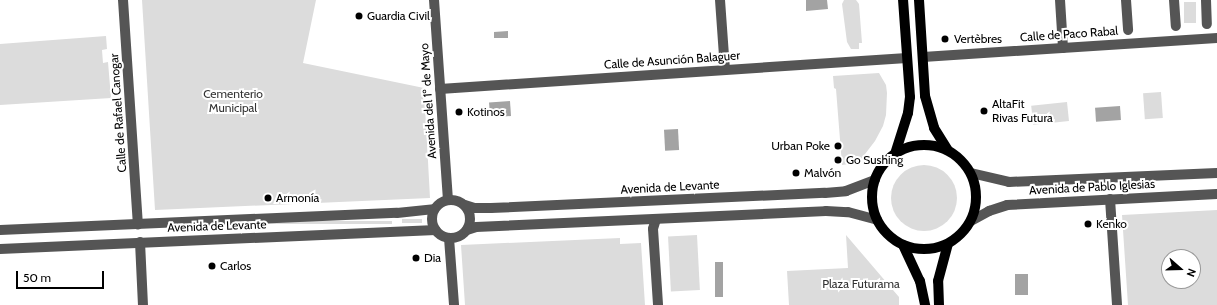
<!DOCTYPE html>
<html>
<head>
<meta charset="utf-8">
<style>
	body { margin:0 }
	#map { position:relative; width:1217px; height:305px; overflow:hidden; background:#fff; font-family:Cabin,sans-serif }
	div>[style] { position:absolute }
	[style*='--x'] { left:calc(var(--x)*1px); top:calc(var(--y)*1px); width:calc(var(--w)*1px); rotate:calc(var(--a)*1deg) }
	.green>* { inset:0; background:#dcdcdc; transform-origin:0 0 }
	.round { border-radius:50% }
	.water>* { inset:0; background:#a3a3a3; transform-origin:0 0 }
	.minor>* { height:10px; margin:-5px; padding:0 5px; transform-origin:5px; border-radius:5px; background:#555 }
	.minor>.ring { margin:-5px; padding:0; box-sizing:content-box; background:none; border:10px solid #555; border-radius:50% }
	.major>* { height:10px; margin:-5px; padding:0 5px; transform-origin:5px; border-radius:5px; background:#000 }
	.major>.ring { margin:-5px; padding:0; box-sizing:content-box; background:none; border:10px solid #000; border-radius:50% }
	.dots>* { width:11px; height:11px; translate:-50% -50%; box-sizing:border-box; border:2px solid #fff; border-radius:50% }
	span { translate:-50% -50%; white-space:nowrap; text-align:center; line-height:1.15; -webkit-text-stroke:4px #fff; paint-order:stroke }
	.poi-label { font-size:12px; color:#000 }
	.left { translate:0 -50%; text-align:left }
	.right { translate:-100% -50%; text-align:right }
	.street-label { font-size:12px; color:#000 }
	.park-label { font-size:12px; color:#333 }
	.north { position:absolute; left:1161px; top:249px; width:40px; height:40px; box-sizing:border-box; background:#fff; border:1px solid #999; border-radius:50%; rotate:110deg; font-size:11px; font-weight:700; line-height:16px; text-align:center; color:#000 }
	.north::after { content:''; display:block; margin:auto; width:14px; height:18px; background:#000; clip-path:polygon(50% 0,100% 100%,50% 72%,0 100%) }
	.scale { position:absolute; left:16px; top:271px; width:88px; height:18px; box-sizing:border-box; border:2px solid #000; border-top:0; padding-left:5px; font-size:12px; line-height:14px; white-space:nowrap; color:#000; -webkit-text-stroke:3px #fff; paint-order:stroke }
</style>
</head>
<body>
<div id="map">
	<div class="green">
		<i style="clip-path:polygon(142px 0,316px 0,303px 63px,424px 88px,430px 198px,155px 210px)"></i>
		<i style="clip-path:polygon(844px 0,856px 0,859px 4px,862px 43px,859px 43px,859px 49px,851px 49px,847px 42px,842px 4px)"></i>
		<i style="left:1184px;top:2px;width:12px;height:21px"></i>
		<i style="clip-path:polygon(106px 36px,107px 49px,102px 50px,103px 63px,108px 62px,111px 98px,0 105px,0 44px)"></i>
		<i style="clip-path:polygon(879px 73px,886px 85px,887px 93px,886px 115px,883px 126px,875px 141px,862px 158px,856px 163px,842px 165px,836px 89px,834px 88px,833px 76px)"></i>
		<i style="left:1161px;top:92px;width:26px;height:18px;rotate:86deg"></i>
		<i style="left:1067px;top:102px;width:19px;height:36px;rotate:84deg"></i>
		<i class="round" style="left:891px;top:165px;width:66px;height:66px"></i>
		<i style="clip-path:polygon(evenodd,1217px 210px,1217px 305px,1128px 305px,1122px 215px,1217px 210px,1169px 257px,1193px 257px,1193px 281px,1169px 281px,1169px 257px)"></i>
		<i style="left:422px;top:219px;width:4px;height:20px;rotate:90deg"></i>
		<i style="left:392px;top:221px;width:3px;height:217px;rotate:90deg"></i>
		<i style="left:697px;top:235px;width:55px;height:29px;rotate:87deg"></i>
		<i style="clip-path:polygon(846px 235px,899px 297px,899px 305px,789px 305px,787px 271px,848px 268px)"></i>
		<i style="clip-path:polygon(620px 238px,620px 244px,641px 243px,645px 305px,465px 305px,461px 245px)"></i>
	</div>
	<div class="water">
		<i style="clip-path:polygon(806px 0,827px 0,828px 9px,806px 11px)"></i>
		<i style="clip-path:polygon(508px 31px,508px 38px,494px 38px,494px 32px)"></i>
		<i style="left:510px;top:101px;width:15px;height:21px;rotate:86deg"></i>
		<i style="left:1120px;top:106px;width:14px;height:25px;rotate:86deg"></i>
		<i style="left:678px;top:129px;width:21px;height:14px;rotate:87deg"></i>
		<i style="left:715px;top:262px;width:8px;height:35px"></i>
		<i style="left:1015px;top:274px;width:13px;height:21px"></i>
	</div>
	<div class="minor">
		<i style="--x:123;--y:0;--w:225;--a:86.2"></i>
		<i style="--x:434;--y:0;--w:200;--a:86"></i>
		<i style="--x:720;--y:0;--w:70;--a:85.9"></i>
		<i style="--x:1060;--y:0;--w:48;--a:86.4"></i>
		<i style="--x:1126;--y:0;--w:30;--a:86"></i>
		<i style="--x:1174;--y:0;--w:26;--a:86"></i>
		<i style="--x:1206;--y:0;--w:24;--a:88"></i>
		<i style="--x:923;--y:57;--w:295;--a:-3.7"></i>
		<i style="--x:440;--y:89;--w:468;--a:-3.8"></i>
		<i style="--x:971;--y:173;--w:39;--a:13"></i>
		<i style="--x:1009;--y:182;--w:208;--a:-2.5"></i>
		<i style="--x:1110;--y:199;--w:106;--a:86.2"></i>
		<i class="ring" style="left:432px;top:200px;width:28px;height:28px"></i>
		<i style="--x:465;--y:205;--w:10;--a:17"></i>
		<i style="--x:475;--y:208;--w:16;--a:0"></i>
		<i style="--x:491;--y:208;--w:334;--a:-2.6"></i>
		<i style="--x:825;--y:193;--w:21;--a:-5"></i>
		<i style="--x:846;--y:191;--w:31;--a:-21"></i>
		<i style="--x:656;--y:219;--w:10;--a:107"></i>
		<i style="--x:653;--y:229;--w:76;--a:86.2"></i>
		<i style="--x:971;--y:221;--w:21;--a:-29"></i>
		<i style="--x:989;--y:211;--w:19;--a:-18"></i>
		<i style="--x:1007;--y:205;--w:210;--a:-3"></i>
		<i style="--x:0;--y:230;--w:397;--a:-2.5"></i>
		<i style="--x:397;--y:213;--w:37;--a:-6"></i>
		<i style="--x:467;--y:230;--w:9;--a:-18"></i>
		<i style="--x:476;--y:227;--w:350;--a:-2.6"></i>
		<i style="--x:826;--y:211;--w:22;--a:3"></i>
		<i style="--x:848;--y:212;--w:30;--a:15"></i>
		<i style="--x:449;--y:238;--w:67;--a:85.7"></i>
		<i style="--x:140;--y:242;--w:63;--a:87.3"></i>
		<i style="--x:0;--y:249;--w:436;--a:-2.5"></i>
	</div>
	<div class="major">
		<i style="--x:919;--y:0;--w:96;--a:86.4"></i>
		<i style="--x:925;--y:96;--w:33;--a:74"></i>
		<i style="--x:934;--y:128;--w:25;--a:58"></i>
		<i class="ring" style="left:872px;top:145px;width:94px;height:94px"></i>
		<i style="--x:895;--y:154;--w:43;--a:-72.4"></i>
		<i style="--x:908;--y:113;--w:16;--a:-83"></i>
		<i style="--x:910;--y:97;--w:97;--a:-94.1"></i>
		<i style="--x:903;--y:245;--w:40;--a:65"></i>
		<i style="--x:920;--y:281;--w:25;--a:78"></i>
		<i style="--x:939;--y:305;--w:24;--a:-92"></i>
		<i style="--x:938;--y:281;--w:38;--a:-75"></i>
	</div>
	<div class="dots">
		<i style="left:359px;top:16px;background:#000"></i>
		<i style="left:945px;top:39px;background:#000"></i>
		<i style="left:984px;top:111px;background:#000"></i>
		<i style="left:459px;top:112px;background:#000"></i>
		<i style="left:838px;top:146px;background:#000"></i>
		<i style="left:838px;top:160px;background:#000"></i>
		<i style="left:796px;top:173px;background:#000"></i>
		<i style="left:268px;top:198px;background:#000"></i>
		<i style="left:1088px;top:224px;background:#000"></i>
		<i style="left:416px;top:258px;background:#000"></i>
		<i style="left:212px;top:266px;background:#000"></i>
	</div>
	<div class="poi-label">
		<span class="left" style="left:367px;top:16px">Guardia Civil</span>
		<span class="left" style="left:954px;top:39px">Vertèbres</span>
		<span class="left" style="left:992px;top:111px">AltaFit<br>Rivas Futura</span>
		<span class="left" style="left:467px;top:112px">Kotinos</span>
		<span class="right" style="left:830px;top:146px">Urban Poke</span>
		<span class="left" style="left:846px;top:160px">Go Sushing</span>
		<span class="left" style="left:804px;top:173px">Malvón</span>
		<span class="left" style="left:276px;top:198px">Armonía</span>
		<span class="left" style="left:1096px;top:224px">Kenko</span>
		<span class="left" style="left:424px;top:258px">Dia</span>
		<span class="left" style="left:220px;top:266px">Carlos</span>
	</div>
	<div class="street-label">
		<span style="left:1069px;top:34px;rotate:-4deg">Calle de Paco Rabal</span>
		<span style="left:672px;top:60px;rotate:-4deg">Calle de Asunción Balaguer</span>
		<span style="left:428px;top:101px;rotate:-94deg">Avenida del 1º de Mayo</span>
		<span style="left:118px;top:113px;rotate:-94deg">Calle de Rafael Canogar</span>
		<span style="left:670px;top:187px;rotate:-3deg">Avenida de Levante</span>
		<span style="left:1092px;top:187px;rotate:-3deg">Avenida de Pablo Iglesias</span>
		<span style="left:217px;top:226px;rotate:-2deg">Avenida de Levante</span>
	</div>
	<div class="park-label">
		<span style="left:233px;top:101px">Cementerio<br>Municipal</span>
		<span style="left:861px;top:284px">Plaza Futurama</span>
	</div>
	<div class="north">N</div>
	<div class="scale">50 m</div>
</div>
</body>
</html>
